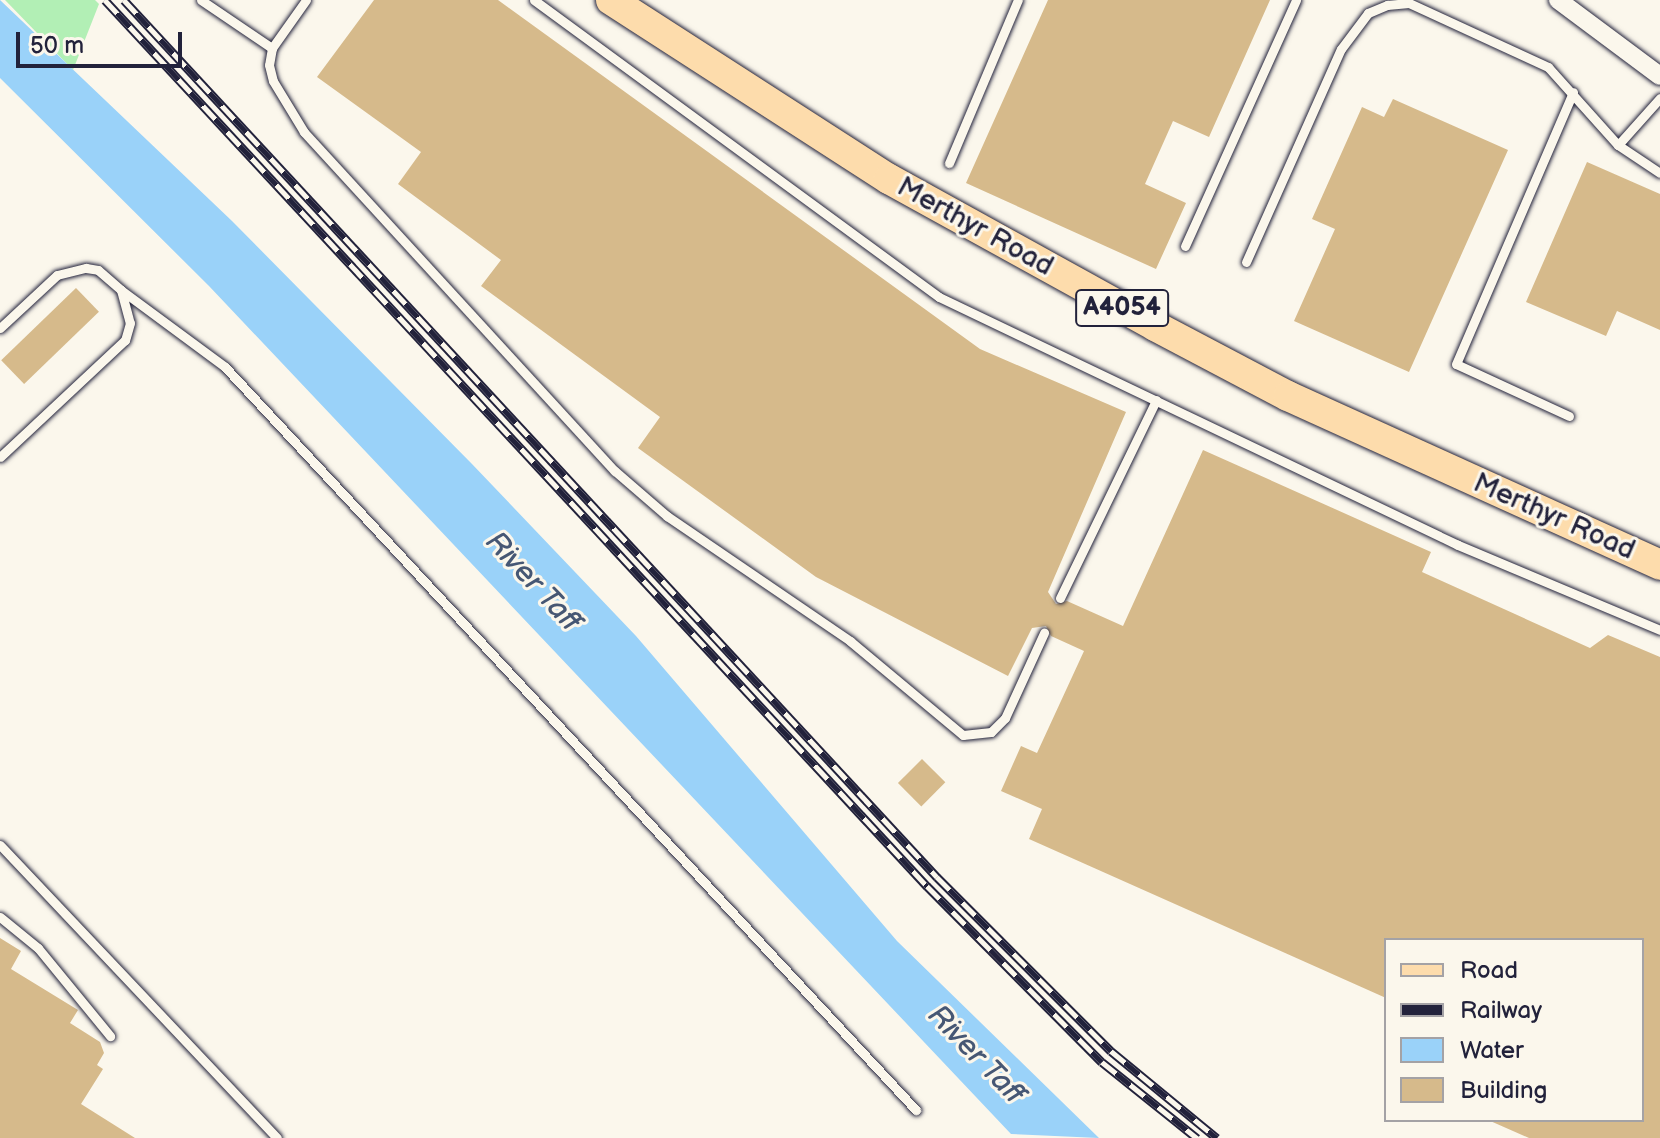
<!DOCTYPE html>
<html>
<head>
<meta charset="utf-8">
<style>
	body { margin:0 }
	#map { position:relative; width:1660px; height:1138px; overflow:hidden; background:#fbf7ec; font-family:"Balsamiq Sans",sans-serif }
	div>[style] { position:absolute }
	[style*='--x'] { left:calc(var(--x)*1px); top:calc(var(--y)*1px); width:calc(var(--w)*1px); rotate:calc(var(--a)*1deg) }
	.green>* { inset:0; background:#b2efb5 }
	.water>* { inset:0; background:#9ad2f9 }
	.building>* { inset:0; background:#d6ba8b; transform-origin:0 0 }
	.roads { filter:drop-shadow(0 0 2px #22223b) drop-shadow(0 0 2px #22223b) }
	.lane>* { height:9px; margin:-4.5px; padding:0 4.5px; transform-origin:4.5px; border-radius:4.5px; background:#fbf7ec }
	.street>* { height:18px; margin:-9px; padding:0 9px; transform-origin:9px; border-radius:9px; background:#fbf7ec }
	.primary>* { height:30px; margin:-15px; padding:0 15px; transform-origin:15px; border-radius:15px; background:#fddcac }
	.rail>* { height:9px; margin-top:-4.5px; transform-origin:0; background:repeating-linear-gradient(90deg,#fbf7ec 0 18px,#22223b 0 36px); box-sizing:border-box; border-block:2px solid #22223b }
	span { translate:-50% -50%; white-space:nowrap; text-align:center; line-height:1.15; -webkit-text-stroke:6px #fbf7ec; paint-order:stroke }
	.shield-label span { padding:2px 6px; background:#fbf7ec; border:2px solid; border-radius:6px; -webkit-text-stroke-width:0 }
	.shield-label { font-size:26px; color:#22223b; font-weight:700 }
	.street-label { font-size:28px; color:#22223b }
	.water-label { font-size:30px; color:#465774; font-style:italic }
	.legend { position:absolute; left:1384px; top:938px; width:260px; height:184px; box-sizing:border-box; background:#fbf7ec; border:2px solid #a4a2a5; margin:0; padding:10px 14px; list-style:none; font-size:24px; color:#22223b }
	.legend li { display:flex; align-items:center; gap:16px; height:40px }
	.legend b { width:40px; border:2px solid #a4a2a5 }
	.scale { position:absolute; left:16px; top:32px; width:166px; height:36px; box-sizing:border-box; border:4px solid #22223b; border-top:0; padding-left:10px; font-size:24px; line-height:28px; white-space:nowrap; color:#22223b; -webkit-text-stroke:6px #fbf7ec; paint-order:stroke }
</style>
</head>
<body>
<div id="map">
	<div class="green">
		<i style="clip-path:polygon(5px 0,95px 0,99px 4px,73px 70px)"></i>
	</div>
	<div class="water">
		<i style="clip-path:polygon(0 0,232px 221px,472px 464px,636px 636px,897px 941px,1099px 1138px,1011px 1134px,209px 286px,0 78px)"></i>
	</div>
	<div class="building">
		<i style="clip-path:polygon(374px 0,498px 0,980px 349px,1126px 412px,1048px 592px,1056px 604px,1067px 601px,1123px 626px,1203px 450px,1431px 552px,1422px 572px,1590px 648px,1608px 635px,1660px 657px,1660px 1138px,1529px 1138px,1488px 1120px,1642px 1120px,1642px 940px,1386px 940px,1386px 998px,1029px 839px,1042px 809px,1001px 791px,1021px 746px,1037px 753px,1084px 651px,1051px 636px,1046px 626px,1032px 628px,1008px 676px,816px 577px,638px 448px,660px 417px,481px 286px,501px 260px,398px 184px,421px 152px,317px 77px)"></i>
		<i style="clip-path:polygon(1048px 0,1270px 0,1209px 137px,1173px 121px,1145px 184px,1186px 203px,1156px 269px,966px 183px)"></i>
		<i style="clip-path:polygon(1393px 99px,1508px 150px,1409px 372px,1294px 321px,1335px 229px,1312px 219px,1362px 107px,1384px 117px)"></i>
		<i style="clip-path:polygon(1587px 162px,1660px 194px,1660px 330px,1617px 311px,1606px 336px,1526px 302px)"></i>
		<i style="left:76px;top:288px;width:33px;height:104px;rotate:46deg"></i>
		<i style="left:922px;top:759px;width:33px;height:34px;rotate:45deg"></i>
		<i style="clip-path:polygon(0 938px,21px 951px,11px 969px,78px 1010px,70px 1023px,100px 1042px,104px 1053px,97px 1065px,103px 1069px,81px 1104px,135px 1138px,0 1138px)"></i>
	</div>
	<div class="roads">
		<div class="lane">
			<i style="--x:201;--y:0;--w:86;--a:34.1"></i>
			<i style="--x:306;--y:0;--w:59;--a:125.3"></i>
			<i style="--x:272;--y:48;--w:17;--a:100"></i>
			<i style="--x:269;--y:65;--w:16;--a:76"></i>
			<i style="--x:273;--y:81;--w:60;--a:58.7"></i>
			<i style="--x:304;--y:132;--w:460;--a:47.5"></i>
			<i style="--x:615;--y:471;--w:69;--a:40.9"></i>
			<i style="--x:667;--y:516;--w:222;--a:34.3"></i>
			<i style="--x:850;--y:641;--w:147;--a:39.8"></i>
			<i style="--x:963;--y:735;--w:28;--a:-6"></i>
			<i style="--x:991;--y:732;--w:20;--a:-45"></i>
			<i style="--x:1005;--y:718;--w:94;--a:-65.4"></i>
			<i style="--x:534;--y:0;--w:502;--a:36.25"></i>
			<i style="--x:939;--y:297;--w:575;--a:25.54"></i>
			<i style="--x:1458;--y:545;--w:219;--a:22.8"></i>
			<i style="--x:1618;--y:145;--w:50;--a:33.7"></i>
			<i style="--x:949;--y:163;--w:177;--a:-67.1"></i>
			<i style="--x:1185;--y:246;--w:270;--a:-65.7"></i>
			<i style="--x:1246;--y:262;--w:233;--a:-66"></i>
			<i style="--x:1341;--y:49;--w:45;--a:-53.1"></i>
			<i style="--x:1368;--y:13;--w:21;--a:-23"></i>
			<i style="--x:1387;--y:5;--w:22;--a:-5"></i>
			<i style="--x:1409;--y:3;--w:153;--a:24.7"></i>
			<i style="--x:1548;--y:67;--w:105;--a:48.1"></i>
			<i style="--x:1618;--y:145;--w:63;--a:-48.2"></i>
			<i style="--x:121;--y:290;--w:129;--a:36.5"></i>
			<i style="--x:225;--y:367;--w:1015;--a:47.08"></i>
			<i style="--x:0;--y:328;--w:78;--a:-42.9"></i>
			<i style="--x:57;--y:275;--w:30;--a:-14"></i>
			<i style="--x:86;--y:268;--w:12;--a:9"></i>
			<i style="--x:98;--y:270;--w:30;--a:41"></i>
			<i style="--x:121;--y:290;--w:34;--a:75"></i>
			<i style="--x:130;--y:323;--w:18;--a:106"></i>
			<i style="--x:125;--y:340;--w:171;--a:136.9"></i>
			<i style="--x:1569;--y:416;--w:124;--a:-155.3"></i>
			<i style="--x:1456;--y:364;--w:296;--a:-66.7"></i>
			<i style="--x:1060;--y:598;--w:220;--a:-64.1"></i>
			<i style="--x:0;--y:845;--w:403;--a:46.6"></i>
			<i style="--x:0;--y:917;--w:49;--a:39.2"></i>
			<i style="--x:38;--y:948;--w:114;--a:50.7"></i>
		</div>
		<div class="street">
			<i style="--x:1558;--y:0;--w:127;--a:36.7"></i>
		</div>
		<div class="primary">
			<i style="--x:611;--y:0;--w:331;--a:32.8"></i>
			<i style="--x:889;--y:179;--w:304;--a:28.9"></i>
			<i style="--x:1155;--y:326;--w:150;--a:27.8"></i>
			<i style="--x:1288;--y:396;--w:409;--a:24.4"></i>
		</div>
	</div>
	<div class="rail">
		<i style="--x:105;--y:0;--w:1209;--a:47.15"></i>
		<i style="--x:927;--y:886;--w:248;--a:45.2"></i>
		<i style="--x:1102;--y:1062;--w:122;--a:38.7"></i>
		<i style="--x:124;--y:0;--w:1196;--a:47.17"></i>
		<i style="--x:937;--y:877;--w:246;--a:45"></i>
		<i style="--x:1111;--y:1051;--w:137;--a:39.4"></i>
	</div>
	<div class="shield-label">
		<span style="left:1122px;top:308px">A4054</span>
	</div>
	<div class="street-label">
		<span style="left:975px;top:227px;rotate:29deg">Merthyr Road</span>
		<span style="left:1554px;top:517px;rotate:24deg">Merthyr Road</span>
	</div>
	<div class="water-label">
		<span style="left:533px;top:582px;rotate:47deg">River Taff</span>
		<span style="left:976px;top:1055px;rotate:46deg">River Taff</span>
	</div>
	<ul class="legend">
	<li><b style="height:10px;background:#fddcac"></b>Road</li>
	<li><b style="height:10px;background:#22223b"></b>Railway</li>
	<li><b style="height:22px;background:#9ad2f9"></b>Water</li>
	<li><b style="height:22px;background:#d6ba8b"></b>Building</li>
	</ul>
	<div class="scale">50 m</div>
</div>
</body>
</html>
